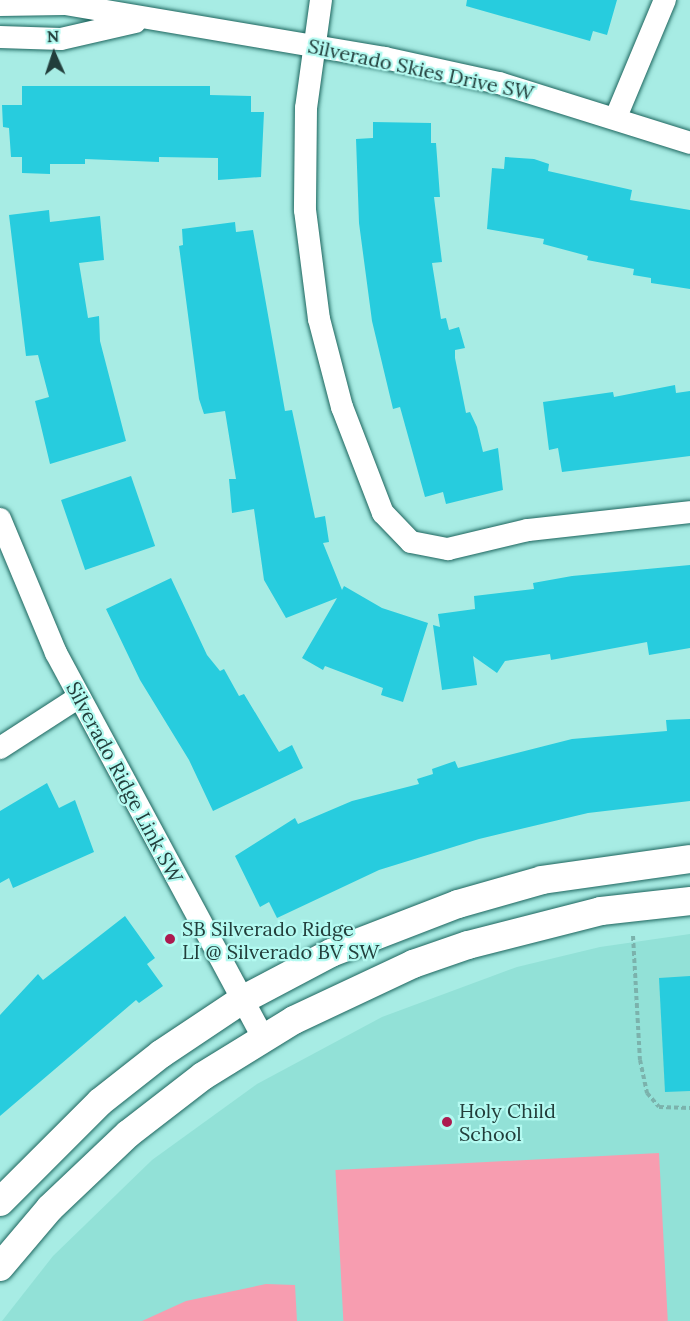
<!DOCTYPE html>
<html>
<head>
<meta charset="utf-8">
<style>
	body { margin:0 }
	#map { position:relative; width:690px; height:1321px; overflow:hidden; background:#a7ece4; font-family:Lora,serif }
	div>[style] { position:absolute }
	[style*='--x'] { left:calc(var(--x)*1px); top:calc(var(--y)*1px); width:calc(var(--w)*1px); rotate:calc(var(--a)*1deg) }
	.built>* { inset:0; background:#92e1d7 }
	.green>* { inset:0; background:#f79db0; transform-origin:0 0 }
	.building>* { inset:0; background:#27ccde; transform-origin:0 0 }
	.path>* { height:4px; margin-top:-2px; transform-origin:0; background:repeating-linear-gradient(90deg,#7bb2ac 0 4.5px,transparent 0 7.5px) }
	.roads { filter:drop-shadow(0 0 2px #1d655e) drop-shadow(0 0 2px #1d655e) }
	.minor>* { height:22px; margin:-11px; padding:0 11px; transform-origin:11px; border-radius:11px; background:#fff }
	.tertiary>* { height:28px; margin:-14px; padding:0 14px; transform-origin:14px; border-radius:14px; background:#fff }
	.dots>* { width:16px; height:16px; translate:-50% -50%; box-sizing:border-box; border:3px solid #b4faf1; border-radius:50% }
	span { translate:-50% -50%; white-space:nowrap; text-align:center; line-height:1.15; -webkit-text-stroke:4.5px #b4faf1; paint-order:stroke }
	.street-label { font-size:20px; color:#223e3b }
	.poi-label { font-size:20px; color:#223e3b }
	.left { translate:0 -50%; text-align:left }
	.north { position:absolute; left:24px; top:24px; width:60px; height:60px; -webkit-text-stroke:4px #b4faf1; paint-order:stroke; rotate:357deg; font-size:16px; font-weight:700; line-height:24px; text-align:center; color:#223e3b }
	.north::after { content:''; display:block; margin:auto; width:21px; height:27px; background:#223e3b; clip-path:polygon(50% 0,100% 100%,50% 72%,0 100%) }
</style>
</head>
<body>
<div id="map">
	<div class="built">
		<i style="clip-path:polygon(690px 934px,690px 1321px,2px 1321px,53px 1256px,152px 1160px,257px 1084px,382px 1017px,517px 967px,600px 947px)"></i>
	</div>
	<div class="green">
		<i style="left:659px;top:1153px;width:168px;height:324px;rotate:87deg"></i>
		<i style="clip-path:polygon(266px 1284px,295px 1285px,297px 1321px,142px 1321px,186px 1301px)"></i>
	</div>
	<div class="building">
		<i style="clip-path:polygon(467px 0,617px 0,607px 35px,593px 31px,590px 41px,466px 6px)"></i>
		<i style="clip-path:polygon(22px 86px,210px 86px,210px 95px,251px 96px,251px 112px,264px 112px,261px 177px,218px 180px,218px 158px,159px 157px,159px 162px,85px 159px,85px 164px,50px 164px,50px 174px,22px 173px,22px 157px,11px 157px,9px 128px,3px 127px,2px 105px,22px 105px)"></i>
		<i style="clip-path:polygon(373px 122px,431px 123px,431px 143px,436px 143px,440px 197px,434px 197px,442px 262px,432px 263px,441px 319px,446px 318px,449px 330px,459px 327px,465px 348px,455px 350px,455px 358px,466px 413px,470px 412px,477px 427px,483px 452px,498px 448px,503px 490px,446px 504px,443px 492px,425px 497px,400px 407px,393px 409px,372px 321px,359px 223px,356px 139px,373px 138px)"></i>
		<i style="clip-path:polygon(505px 157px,534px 159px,549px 164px,548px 171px,632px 190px,630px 200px,690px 210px,690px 289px,651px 283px,651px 278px,633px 275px,634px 269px,587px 260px,588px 256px,543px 244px,544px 239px,487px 229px,492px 168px,504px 169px)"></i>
		<i style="clip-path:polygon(49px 210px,50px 222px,100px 216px,104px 260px,79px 263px,88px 318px,99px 316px,100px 341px,126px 441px,50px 464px,35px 401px,49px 397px,38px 355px,26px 356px,9px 215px)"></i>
		<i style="clip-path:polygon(235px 222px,236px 232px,253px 230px,285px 411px,292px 410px,315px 518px,325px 516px,329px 542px,323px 543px,342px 590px,344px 586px,382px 608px,428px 623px,403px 702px,381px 695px,383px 688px,325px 666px,323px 670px,302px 658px,337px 598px,286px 618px,264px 580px,254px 509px,232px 513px,229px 479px,236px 479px,225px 411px,204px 414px,199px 399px,179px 246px,183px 245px,182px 229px)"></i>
		<i style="clip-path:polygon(675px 385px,676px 393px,690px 391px,690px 456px,562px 472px,558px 448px,549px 450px,543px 402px,613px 392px,614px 397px)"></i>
		<i style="left:131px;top:476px;width:74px;height:74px;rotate:71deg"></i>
		<i style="clip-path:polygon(690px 565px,690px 648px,649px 655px,647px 642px,551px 660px,550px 654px,505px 661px,497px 673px,473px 656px,477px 685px,442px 690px,433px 625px,440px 627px,438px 614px,475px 609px,474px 596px,534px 589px,533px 583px,572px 576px)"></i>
		<i style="clip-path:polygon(171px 578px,207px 655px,220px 671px,224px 669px,239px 696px,244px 694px,279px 752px,292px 745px,303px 768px,213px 811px,189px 760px,140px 680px,106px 609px)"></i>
		<i style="clip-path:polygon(690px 719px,690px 801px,588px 813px,479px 839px,379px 870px,277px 918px,269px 902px,260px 907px,235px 856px,295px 818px,298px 824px,352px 801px,419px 784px,417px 779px,433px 774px,432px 769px,455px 761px,458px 768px,572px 739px,667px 731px,666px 720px)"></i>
		<i style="clip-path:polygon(47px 783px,59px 808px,75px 800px,94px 852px,13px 888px,9px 878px,0 883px,0 811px)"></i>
		<i style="clip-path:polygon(125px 916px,155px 958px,147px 964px,163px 986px,139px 1003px,136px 1000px,0 1116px,0 1015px,38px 974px,43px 980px)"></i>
		<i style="clip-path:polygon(690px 976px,690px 1091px,665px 1092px,659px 978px)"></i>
	</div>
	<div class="path">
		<i style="--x:633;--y:936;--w:124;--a:86.8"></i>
		<i style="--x:640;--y:1060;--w:34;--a:78"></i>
		<i style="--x:647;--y:1093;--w:18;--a:49"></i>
		<i style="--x:659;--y:1107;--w:31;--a:2"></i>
	</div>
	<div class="roads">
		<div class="minor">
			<i style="--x:321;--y:0;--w:109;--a:97.9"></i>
			<i style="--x:306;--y:108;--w:102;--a:90.6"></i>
			<i style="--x:305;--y:210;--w:110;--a:82.7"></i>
			<i style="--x:319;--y:319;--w:91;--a:75.4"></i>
			<i style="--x:342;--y:407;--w:114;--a:68.9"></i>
			<i style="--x:383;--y:513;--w:40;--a:46"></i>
			<i style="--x:411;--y:542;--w:38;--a:11"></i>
			<i style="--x:448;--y:549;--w:82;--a:-13.4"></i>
			<i style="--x:528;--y:530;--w:163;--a:-6.3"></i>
			<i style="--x:0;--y:5;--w:65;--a:-0.9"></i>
			<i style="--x:65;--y:4;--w:325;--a:9.6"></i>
			<i style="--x:385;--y:58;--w:117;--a:12.4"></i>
			<i style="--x:499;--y:83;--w:200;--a:17.4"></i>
			<i style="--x:0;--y:37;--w:61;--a:1.9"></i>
			<i style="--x:61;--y:39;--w:76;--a:-12.9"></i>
			<i style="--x:616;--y:117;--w:127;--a:-67.3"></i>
			<i style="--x:0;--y:519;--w:145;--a:67.3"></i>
			<i style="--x:56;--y:653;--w:437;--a:61.7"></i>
			<i style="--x:0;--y:748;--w:94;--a:-32.8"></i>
		</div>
		<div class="tertiary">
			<i style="--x:0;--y:1202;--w:141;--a:-45"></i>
			<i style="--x:100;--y:1102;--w:78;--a:-38.2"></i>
			<i style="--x:161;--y:1054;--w:97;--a:-33.7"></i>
			<i style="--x:242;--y:1000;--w:101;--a:-27.8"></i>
			<i style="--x:331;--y:953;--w:136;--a:-21.1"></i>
			<i style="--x:458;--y:904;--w:87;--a:-15.9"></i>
			<i style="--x:542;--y:880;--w:149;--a:-8.1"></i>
			<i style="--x:0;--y:1267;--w:77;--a:-49.7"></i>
			<i style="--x:50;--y:1208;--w:108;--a:-43.5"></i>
			<i style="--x:128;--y:1134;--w:95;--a:-37.7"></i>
			<i style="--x:203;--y:1076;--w:107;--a:-31.6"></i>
			<i style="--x:294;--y:1020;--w:132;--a:-25.2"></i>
			<i style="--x:413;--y:964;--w:58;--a:-19.1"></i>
			<i style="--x:468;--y:945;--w:137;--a:-14.3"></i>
			<i style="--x:601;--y:911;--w:90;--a:-6.4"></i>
		</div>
	</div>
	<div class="dots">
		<i style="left:170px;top:939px;background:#ac1a4f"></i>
		<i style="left:447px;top:1122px;background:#ac1a4f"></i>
	</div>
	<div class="street-label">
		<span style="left:421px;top:69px;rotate:12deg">Silverado Skies Drive SW</span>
		<span style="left:125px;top:782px;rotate:62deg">Silverado Ridge Link SW</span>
	</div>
	<div class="poi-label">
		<span class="left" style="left:182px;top:940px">SB Silverado Ridge<br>LI @ Silverado BV SW</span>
		<span class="left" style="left:459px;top:1122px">Holy Child<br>School</span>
	</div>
	<div class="north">N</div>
</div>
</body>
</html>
